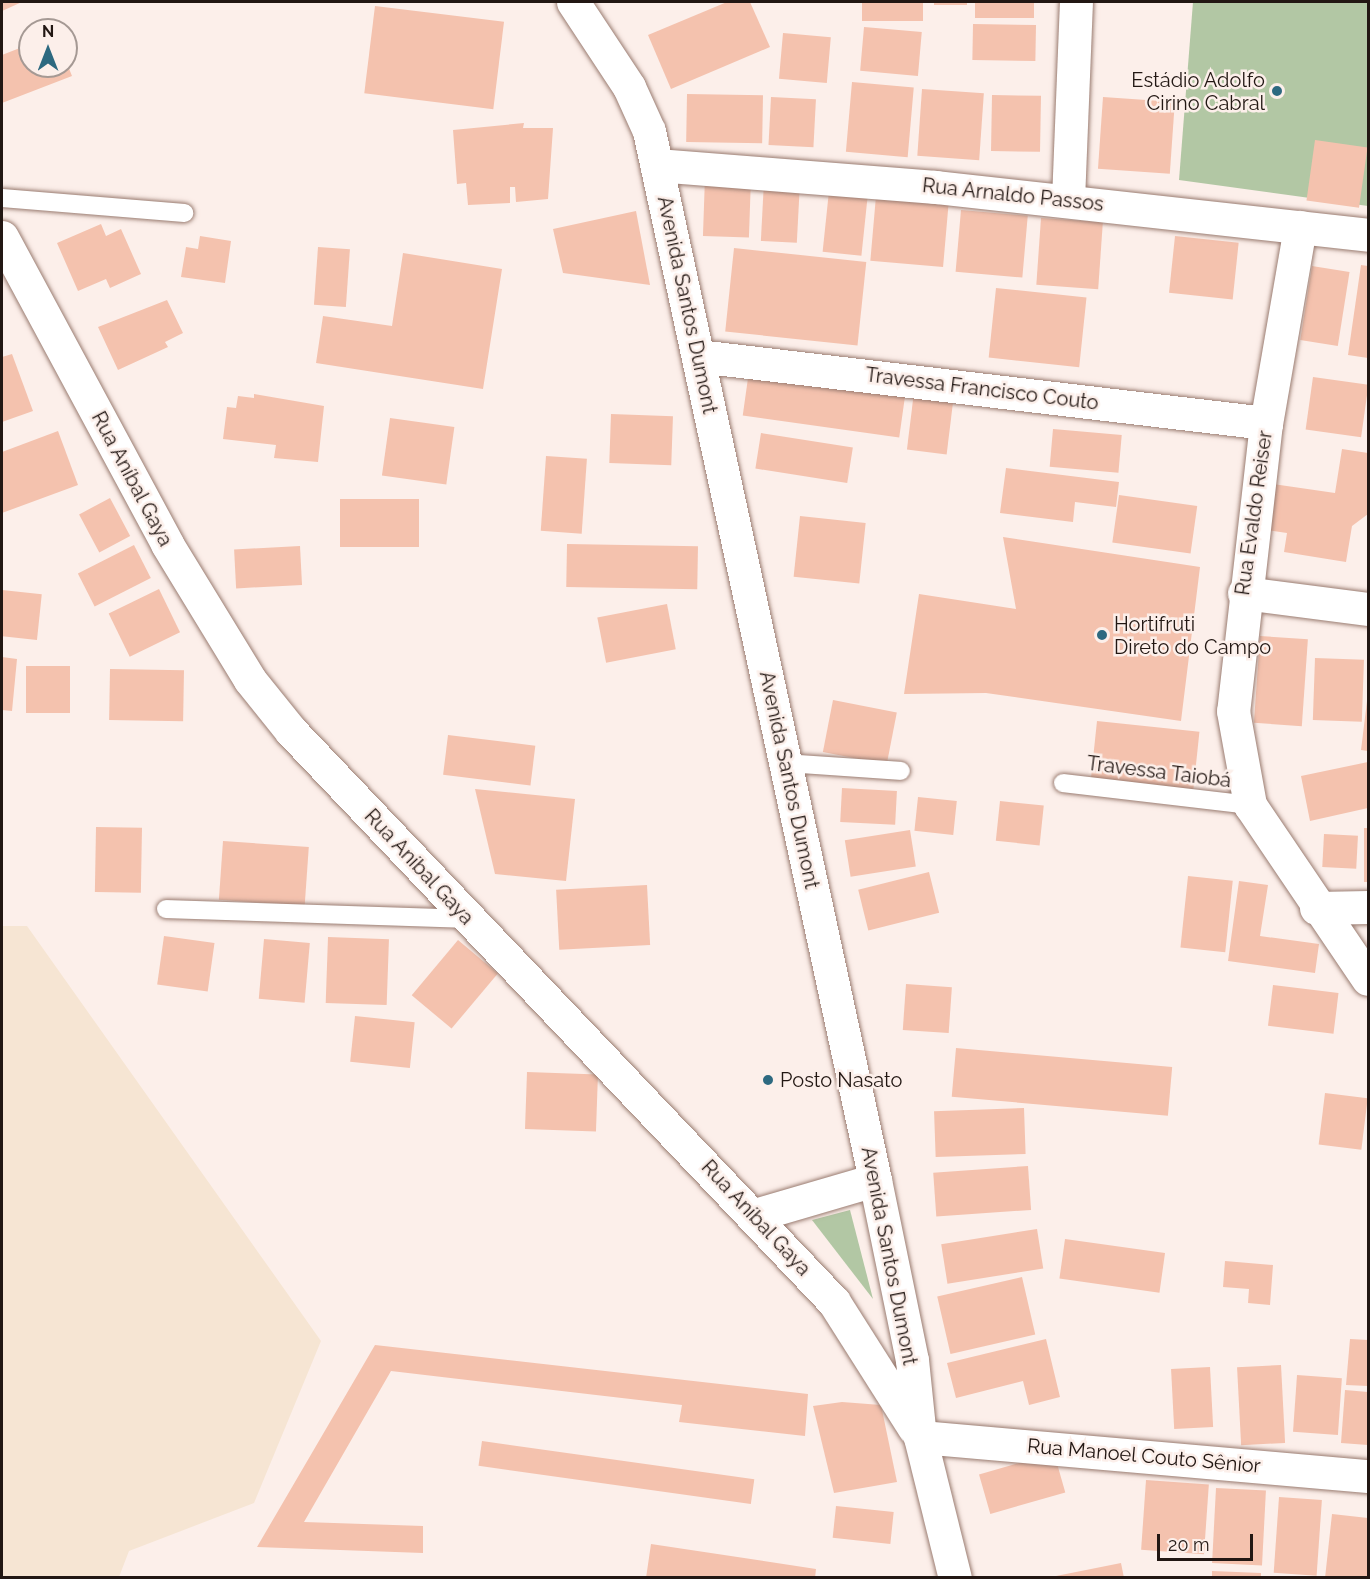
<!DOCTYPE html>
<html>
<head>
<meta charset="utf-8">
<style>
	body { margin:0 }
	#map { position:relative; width:1370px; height:1579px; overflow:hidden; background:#fcefea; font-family:Raleway,sans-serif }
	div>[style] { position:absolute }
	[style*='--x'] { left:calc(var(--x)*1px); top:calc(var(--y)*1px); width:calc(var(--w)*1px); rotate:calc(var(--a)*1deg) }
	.industrial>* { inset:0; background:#f6e5d3 }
	.green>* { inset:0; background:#b2c7a4 }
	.building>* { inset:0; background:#f4c2ae; transform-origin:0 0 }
	.roads { filter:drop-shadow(0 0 2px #9a7c71) drop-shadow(0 0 2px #9a7c71) }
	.lane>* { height:18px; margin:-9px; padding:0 9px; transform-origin:9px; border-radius:9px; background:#fff }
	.street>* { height:33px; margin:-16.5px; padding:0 16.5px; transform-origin:16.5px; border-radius:16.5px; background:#fff }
	.secondary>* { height:33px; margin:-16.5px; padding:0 16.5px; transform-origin:16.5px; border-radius:16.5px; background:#fff }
	.dots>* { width:16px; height:16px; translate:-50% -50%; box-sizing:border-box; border:3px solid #fcefea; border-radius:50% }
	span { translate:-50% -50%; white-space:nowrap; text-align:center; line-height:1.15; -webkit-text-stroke:5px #fcefea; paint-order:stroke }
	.poi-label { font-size:20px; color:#221713 }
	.right { translate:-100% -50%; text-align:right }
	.left { translate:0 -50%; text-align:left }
	.street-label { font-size:20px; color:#221713 }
	.frame { position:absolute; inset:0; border:3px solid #221713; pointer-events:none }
	.north { position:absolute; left:18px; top:18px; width:60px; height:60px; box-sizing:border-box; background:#fcefea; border:2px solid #a59994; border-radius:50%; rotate:0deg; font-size:16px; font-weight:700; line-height:24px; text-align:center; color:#221713 }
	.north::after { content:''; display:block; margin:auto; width:21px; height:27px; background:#2d6980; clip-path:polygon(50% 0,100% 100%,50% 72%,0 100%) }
	.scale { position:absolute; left:1157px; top:1534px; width:96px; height:27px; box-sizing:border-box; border:3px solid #221713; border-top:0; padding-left:8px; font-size:18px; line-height:21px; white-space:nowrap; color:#221713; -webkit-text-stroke:4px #fcefea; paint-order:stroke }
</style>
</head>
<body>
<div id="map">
	<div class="industrial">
		<i style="clip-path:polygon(2px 926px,27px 926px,321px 1341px,254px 1503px,129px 1551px,119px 1577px,2px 1577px)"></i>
	</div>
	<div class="green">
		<i style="clip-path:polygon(1193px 2px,1368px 2px,1368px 206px,1179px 180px)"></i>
		<i style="clip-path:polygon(850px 1210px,873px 1299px,812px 1220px)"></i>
	</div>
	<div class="building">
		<i style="clip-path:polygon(2px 2px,22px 2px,2px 11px)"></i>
		<i style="clip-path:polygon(727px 2px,750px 2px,770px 47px,671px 89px,648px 35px)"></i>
		<i style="left:862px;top:2px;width:61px;height:19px"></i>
		<i style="left:934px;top:2px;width:33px;height:3px"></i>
		<i style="left:975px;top:2px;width:59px;height:16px"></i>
		<i style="left:375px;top:6px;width:130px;height:88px;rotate:7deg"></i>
		<i style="left:973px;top:24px;width:63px;height:36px;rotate:1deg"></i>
		<i style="left:864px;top:27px;width:58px;height:44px;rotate:5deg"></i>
		<i style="left:783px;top:33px;width:48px;height:46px;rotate:5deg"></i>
		<i style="clip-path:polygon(30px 44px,30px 66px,68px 66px,72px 76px,2px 103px,2px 55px)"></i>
		<i style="left:852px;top:82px;width:62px;height:70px;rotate:5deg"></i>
		<i style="left:922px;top:89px;width:62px;height:67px;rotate:4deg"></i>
		<i style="left:687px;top:94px;width:76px;height:48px;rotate:1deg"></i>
		<i style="left:992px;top:95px;width:49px;height:56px;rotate:1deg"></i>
		<i style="left:771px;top:97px;width:45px;height:48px;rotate:3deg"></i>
		<i style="left:1103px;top:97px;width:72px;height:72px;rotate:4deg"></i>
		<i style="clip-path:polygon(524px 123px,523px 128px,553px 128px,548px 199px,516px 202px,515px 187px,510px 187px,510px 203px,468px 205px,466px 183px,457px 184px,453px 130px)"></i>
		<i style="left:1315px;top:140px;width:53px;height:61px;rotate:8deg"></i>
		<i style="left:705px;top:177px;width:46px;height:59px;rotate:2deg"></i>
		<i style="left:764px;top:181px;width:36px;height:60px;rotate:3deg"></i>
		<i style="left:829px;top:191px;width:39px;height:61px;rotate:6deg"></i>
		<i style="left:876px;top:196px;width:73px;height:65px;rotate:5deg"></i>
		<i style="left:961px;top:210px;width:67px;height:62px;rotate:5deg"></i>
		<i style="clip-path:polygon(636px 211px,650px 285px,563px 273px,553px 229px)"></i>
		<i style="left:1041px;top:218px;width:62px;height:67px;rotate:4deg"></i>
		<i style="clip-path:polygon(101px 224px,106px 236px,121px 229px,141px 274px,110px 288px,106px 279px,78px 291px,57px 243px)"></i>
		<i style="clip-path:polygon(200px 236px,231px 241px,225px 283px,181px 277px,186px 247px,198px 249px)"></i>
		<i style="left:1175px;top:236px;width:64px;height:57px;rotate:6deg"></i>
		<i style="left:318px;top:247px;width:32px;height:58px;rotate:4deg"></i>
		<i style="left:734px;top:248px;width:133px;height:84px;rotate:6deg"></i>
		<i style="clip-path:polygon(403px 253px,502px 269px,483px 389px,316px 363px,323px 316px,392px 326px)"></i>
		<i style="clip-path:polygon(1361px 265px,1368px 266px,1368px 358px,1348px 355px)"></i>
		<i style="left:1312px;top:266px;width:38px;height:75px;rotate:9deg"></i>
		<i style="left:996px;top:288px;width:91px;height:70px;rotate:6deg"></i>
		<i style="clip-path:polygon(167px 300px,183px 333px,165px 342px,168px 347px,118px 370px,98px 327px)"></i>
		<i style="clip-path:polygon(12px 354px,33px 411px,2px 422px,2px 357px)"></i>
		<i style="left:749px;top:371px;width:158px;height:45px;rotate:8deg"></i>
		<i style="left:1313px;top:377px;width:56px;height:53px;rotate:8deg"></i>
		<i style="left:914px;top:392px;width:40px;height:58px;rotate:7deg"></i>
		<i style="clip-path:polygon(254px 394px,324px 406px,318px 462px,274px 458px,276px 445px,223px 439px,227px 407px,236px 408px,238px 396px,254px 398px)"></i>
		<i style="left:611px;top:414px;width:62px;height:49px;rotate:2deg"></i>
		<i style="left:390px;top:418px;width:65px;height:58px;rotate:8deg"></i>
		<i style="left:1053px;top:429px;width:69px;height:38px;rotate:5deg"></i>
		<i style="clip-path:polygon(58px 431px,78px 485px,2px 513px,2px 452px)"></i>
		<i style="left:761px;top:433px;width:93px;height:36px;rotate:9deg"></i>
		<i style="clip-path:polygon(1342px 449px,1368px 453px,1368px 514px,1352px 526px,1346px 562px,1284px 552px,1287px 533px,1266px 530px,1273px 484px,1335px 493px)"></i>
		<i style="left:546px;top:456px;width:41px;height:75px;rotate:4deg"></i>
		<i style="clip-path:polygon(1006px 468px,1119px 482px,1116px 507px,1075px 502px,1073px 522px,1000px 513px)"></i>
		<i style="left:1119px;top:495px;width:79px;height:48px;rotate:8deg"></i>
		<i style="left:110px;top:498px;width:43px;height:35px;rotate:62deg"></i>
		<i style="left:340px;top:499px;width:79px;height:48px"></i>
		<i style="left:800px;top:516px;width:66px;height:61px;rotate:6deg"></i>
		<i style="clip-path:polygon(1003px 537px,1200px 567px,1181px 721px,986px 693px,904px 694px,919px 594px,1016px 609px)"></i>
		<i style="left:567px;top:544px;width:131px;height:43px;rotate:1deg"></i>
		<i style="left:134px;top:545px;width:37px;height:63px;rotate:63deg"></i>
		<i style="left:300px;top:546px;width:39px;height:66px;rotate:87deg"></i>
		<i style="left:159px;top:589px;width:48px;height:56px;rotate:64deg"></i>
		<i style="left:2px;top:590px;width:40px;height:46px;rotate:6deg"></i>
		<i style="left:667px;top:604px;width:46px;height:71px;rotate:79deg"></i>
		<i style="left:1260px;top:636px;width:48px;height:87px;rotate:4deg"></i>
		<i style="clip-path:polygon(2px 657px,17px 659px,12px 711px,2px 710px)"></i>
		<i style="left:1315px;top:658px;width:49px;height:62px;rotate:2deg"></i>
		<i style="left:26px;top:666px;width:44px;height:47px"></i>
		<i style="left:110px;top:669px;width:74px;height:51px;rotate:1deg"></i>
		<i style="clip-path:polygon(1368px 693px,1368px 751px,1361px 750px)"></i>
		<i style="left:833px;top:700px;width:65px;height:53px;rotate:11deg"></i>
		<i style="left:1097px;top:721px;width:103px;height:62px;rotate:6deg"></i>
		<i style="left:448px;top:735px;width:88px;height:40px;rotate:7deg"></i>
		<i style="clip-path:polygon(1368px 762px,1368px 808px,1310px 821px,1301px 776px)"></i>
		<i style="left:842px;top:788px;width:55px;height:34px;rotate:3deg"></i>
		<i style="clip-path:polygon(475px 789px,575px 799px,566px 881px,495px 874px)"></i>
		<i style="left:918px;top:797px;width:39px;height:34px;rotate:6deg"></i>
		<i style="left:1000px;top:801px;width:44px;height:40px;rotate:6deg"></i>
		<i style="left:96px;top:827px;width:46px;height:65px;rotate:1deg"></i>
		<i style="left:1364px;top:828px;width:4px;height:54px"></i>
		<i style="left:910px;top:830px;width:37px;height:66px;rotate:81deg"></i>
		<i style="left:1324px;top:834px;width:34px;height:33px;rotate:3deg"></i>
		<i style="left:223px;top:841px;width:86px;height:59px;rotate:4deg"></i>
		<i style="left:929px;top:872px;width:42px;height:73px;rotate:76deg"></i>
		<i style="left:1188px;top:876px;width:45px;height:72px;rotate:6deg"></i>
		<i style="clip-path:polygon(1239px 881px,1268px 885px,1260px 936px,1319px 944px,1315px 973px,1228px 961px)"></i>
		<i style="left:647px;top:885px;width:60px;height:91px;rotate:87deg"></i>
		<i style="left:164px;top:936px;width:51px;height:49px;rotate:8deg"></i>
		<i style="left:328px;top:937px;width:61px;height:66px;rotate:2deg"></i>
		<i style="left:264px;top:939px;width:46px;height:60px;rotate:5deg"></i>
		<i style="left:458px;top:940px;width:52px;height:72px;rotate:40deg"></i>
		<i style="left:906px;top:984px;width:46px;height:46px;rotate:4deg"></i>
		<i style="left:1273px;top:985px;width:66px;height:41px;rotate:7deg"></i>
		<i style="left:355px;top:1016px;width:60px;height:46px;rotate:6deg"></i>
		<i style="left:956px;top:1048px;width:217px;height:49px;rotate:5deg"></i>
		<i style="left:527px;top:1072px;width:71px;height:57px;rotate:2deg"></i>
		<i style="left:1325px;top:1093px;width:43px;height:52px;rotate:7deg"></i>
		<i style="left:1024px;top:1108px;width:46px;height:90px;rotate:88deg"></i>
		<i style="left:1028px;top:1166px;width:44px;height:95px;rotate:86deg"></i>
		<i style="left:1037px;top:1229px;width:40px;height:97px;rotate:81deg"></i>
		<i style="left:1065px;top:1239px;width:101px;height:40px;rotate:8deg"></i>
		<i style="clip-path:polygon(1225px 1261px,1273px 1265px,1270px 1305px,1248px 1303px,1249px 1289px,1223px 1287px)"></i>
		<i style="left:1022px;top:1277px;width:59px;height:87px;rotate:77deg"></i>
		<i style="clip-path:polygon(1046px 1339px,1060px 1397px,1029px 1405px,1023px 1381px,956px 1398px,947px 1363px)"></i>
		<i style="clip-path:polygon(1350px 1339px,1368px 1340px,1368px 1386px,1346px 1385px)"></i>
		<i style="clip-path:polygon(375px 1345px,808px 1394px,805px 1436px,679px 1422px,682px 1405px,391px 1371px,304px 1522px,423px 1526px,423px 1553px,257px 1547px)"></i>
		<i style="left:1281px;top:1365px;width:78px;height:44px;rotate:87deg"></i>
		<i style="left:1210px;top:1367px;width:60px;height:39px;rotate:87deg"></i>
		<i style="left:1297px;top:1375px;width:45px;height:57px;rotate:4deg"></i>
		<i style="clip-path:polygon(1345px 1390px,1368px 1392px,1368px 1445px,1341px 1443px)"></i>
		<i style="clip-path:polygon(842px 1402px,881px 1405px,897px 1482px,834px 1493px,813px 1406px)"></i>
		<i style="left:482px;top:1441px;width:275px;height:25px;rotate:8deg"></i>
		<i style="left:1054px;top:1453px;width:41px;height:78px;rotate:74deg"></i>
		<i style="left:1146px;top:1480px;width:63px;height:70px;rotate:4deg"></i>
		<i style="left:1216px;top:1488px;width:50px;height:75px;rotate:3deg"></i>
		<i style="left:1279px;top:1497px;width:43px;height:76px;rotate:4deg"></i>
		<i style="left:836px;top:1506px;width:58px;height:32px;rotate:6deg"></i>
		<i style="clip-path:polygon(1332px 1514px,1368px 1518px,1368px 1578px,1325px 1578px)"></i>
		<i style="clip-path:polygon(651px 1544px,816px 1569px,815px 1578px,646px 1578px)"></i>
		<i style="clip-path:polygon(1121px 1563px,1124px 1578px,1056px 1578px,1056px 1576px)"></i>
		<i style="clip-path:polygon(1212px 1571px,1261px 1573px,1261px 1578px,1212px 1578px)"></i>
	</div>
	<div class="roads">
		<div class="lane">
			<i style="--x:2;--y:198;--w:183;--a:4.7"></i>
			<i style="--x:785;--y:763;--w:116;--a:3.9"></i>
			<i style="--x:1063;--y:783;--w:188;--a:6.7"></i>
			<i style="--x:166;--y:909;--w:303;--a:1.9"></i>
		</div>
		<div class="street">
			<i style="--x:657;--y:165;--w:279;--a:4.5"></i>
			<i style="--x:935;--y:187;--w:436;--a:6.3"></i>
			<i style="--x:1068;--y:200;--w:198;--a:-87.7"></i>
			<i style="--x:1300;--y:227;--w:199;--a:99.8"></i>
			<i style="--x:1266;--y:423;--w:290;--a:96.5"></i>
			<i style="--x:1233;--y:711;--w:96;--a:79.7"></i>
			<i style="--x:1250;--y:805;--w:210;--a:55.9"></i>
			<i style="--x:698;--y:356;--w:572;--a:6.73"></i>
			<i style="--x:1244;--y:593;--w:125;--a:7.4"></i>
			<i style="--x:1316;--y:908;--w:52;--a:-1.1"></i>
			<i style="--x:920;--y:1437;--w:450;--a:5"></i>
		</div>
		<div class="secondary">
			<i style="--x:573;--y:2;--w:102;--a:56.6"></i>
			<i style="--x:629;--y:87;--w:48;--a:65.6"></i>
			<i style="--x:649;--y:131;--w:1073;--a:77.84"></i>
			<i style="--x:875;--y:1180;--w:184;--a:78.4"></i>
			<i style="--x:912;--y:1360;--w:77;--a:84.1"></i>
			<i style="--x:920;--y:1437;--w:145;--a:76.1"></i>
			<i style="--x:2;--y:237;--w:349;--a:61.7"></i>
			<i style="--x:167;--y:544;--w:159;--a:58.6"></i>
			<i style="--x:250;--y:680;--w:65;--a:51.2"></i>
			<i style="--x:291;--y:731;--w:788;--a:46.44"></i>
			<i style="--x:834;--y:1302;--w:149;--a:57.6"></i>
			<i style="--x:755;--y:1215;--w:125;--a:-16.3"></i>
		</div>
	</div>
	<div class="dots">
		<i style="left:1277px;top:91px;background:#2d6980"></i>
		<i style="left:1102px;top:635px;background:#2d6980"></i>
		<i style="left:768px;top:1080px;background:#2d6980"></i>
	</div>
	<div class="poi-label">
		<span class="right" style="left:1265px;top:92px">Estádio Adolfo<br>Cirino Cabral</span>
		<span class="left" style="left:1114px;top:636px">Hortifruti<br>Direto do Campo</span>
		<span class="left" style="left:780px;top:1080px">Posto Nasato</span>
	</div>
	<div class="street-label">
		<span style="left:1013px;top:195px;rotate:6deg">Rua Arnaldo Passos</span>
		<span style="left:687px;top:305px;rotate:78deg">Avenida Santos Dumont</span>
		<span style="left:982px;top:389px;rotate:7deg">Travessa Francisco Couto</span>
		<span style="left:132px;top:479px;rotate:62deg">Rua Aníbal Gaya</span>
		<span style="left:1254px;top:513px;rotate:-82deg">Rua Evaldo Reiser</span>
		<span style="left:1159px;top:772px;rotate:7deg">Travessa Taiobá</span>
		<span style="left:789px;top:780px;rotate:78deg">Avenida Santos Dumont</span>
		<span style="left:419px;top:867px;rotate:47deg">Rua Aníbal Gaya</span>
		<span style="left:756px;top:1218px;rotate:47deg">Rua Aníbal Gaya</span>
		<span style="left:889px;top:1256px;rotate:79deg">Avenida Santos Dumont</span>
		<span style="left:1144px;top:1456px;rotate:5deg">Rua Manoel Couto Sênior</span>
	</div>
	<div class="frame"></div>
	<div class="north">N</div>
	<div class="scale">20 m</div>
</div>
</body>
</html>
